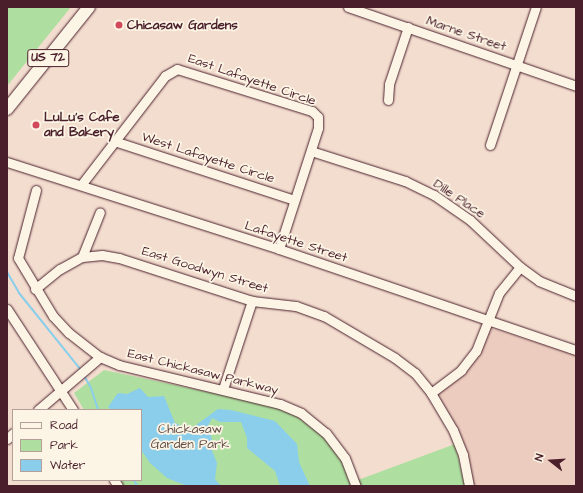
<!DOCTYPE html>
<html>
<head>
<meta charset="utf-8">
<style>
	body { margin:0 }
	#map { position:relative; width:583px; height:493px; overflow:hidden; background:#f3ddcf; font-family:"Architects Daughter",sans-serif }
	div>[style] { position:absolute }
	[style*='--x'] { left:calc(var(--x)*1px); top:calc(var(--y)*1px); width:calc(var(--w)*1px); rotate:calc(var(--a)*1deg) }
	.built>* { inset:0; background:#ecccbf }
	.green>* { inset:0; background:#aedfa0 }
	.water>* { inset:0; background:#8aceeb }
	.stream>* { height:2px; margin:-1px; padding:0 1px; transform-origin:1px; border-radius:1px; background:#8aceeb }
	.roads { filter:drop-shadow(0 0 1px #4a1f2b) drop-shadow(0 0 1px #4a1f2b) }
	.minor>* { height:9px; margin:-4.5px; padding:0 4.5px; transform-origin:4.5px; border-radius:4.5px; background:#fcf5e5 }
	.major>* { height:12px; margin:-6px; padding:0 6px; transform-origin:6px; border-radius:6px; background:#fcf5e5 }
	.dots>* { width:11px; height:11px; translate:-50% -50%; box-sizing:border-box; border:2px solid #fcf5e5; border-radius:50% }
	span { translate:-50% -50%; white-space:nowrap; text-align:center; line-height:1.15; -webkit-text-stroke:3.5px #fcf5e5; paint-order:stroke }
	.shield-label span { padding:1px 3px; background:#fcf5e5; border:1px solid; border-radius:3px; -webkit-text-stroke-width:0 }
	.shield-label { font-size:12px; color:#4a1f2b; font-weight:700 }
	.poi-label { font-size:13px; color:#4a1f2b; font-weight:700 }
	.left { translate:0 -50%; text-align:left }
	.street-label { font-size:13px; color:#4a1f2b }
	.park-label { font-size:13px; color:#634f48 }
	.frame { position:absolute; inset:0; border:8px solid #4a1f2b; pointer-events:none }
	.legend { position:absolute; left:12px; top:409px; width:130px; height:72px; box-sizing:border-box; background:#fcf5e5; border:1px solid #b59f9b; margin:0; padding:5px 7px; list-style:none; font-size:12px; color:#4a1f2b }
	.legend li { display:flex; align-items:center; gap:8px; height:20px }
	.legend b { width:20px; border:1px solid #b59f9b }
	.north { position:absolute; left:531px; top:441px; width:40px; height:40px; -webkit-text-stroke:3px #fcf5e5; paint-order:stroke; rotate:287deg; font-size:11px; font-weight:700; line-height:16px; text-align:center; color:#4a1f2b }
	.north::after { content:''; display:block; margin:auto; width:14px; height:18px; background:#4a1f2b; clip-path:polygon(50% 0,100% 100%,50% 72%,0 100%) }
</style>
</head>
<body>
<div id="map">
	<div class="built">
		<i style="clip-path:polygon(490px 328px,576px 355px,576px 486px,473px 486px,438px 393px)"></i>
	</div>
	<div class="green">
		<i style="clip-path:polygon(7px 7px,71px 7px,7px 86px)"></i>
		<i style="clip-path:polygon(104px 370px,279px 407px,293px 413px,327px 440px,343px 463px,352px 486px,122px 486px,120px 480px,141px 480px,141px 410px,84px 410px,74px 393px)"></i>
		<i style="clip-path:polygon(455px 444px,465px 486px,359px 486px,358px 480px)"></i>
	</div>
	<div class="water">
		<i style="clip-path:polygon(140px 388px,148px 397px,164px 396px,175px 423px,186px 428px,192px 428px,218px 409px,231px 410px,275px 421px,297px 444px,299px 462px,310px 486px,280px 486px,275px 471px,247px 448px,247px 438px,241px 422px,220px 422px,212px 418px,208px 426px,212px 439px,209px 443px,217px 463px,215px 479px,221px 486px,187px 486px,167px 478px,150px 463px,141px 450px,141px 410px,112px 410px,108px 407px,118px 393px,127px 394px)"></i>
	</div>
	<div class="stream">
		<i style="--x:7;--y:272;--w:24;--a:60"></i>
		<i style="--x:19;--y:293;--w:99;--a:51.2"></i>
		<i style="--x:83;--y:374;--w:16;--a:60"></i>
		<i style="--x:91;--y:388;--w:23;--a:72"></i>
		<i style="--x:134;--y:480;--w:7;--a:63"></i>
	</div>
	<div class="roads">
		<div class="minor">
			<i style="--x:348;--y:7;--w:241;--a:19.1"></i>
			<i style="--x:388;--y:100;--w:16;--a:-86"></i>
			<i style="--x:389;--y:84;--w:60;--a:-71.6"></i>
			<i style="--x:114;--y:141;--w:189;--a:18.1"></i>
			<i style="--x:490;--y:145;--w:145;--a:-71.6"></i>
			<i style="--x:311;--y:151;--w:99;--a:17.7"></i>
			<i style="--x:405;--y:181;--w:32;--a:26"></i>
			<i style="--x:434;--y:195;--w:44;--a:34.8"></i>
			<i style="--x:470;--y:220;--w:69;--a:43.2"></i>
			<i style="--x:520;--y:267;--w:24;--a:36"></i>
			<i style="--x:539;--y:281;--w:40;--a:22"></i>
			<i style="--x:7;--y:162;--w:286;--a:17.7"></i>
			<i style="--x:279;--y:249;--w:314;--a:18.8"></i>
			<i style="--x:81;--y:185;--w:138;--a:-52.4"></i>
			<i style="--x:165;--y:76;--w:14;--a:-30"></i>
			<i style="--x:177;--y:69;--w:141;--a:17.3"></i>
			<i style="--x:312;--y:111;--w:8;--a:45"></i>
			<i style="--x:318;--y:117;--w:11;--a:90"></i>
			<i style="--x:318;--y:128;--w:127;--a:107.9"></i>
			<i style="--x:36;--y:190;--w:70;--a:104.8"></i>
			<i style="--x:18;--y:258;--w:68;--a:58.9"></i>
			<i style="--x:53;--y:316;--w:23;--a:47"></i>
			<i style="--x:69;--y:333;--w:39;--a:38"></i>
			<i style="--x:100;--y:357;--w:21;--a:23"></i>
			<i style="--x:119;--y:365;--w:166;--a:13.6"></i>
			<i style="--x:280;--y:404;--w:23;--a:23"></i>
			<i style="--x:301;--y:413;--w:32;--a:39"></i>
			<i style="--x:326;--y:433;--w:31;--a:53"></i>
			<i style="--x:345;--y:458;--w:30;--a:69"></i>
			<i style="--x:82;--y:257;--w:48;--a:-68.2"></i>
			<i style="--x:35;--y:289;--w:32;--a:-39"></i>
			<i style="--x:60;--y:269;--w:25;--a:-29"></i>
			<i style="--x:82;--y:257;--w:20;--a:-6"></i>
			<i style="--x:102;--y:255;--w:17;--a:10"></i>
			<i style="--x:119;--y:258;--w:140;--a:17.9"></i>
			<i style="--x:252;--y:301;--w:44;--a:6.5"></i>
			<i style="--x:296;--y:306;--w:30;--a:20"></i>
			<i style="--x:324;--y:316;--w:82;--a:30.6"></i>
			<i style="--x:395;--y:358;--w:25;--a:37"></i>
			<i style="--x:415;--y:373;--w:26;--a:51"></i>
			<i style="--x:431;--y:393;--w:43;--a:59.3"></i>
			<i style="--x:453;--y:430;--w:27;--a:68"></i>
			<i style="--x:463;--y:455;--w:32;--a:79"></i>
			<i style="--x:7;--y:309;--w:121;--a:56.8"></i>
			<i style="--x:223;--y:389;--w:93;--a:-71.8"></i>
			<i style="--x:431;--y:393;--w:38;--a:-37"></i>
			<i style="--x:461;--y:370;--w:24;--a:-52"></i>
			<i style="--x:476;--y:351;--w:62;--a:-68.4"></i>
			<i style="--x:499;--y:293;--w:33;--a:-51"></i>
			<i style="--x:38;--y:410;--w:82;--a:-40.5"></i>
			<i style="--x:7;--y:439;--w:8;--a:-45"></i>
			<i style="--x:114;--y:480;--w:7;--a:56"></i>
		</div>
		<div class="major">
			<i style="--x:7;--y:109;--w:131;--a:-51.2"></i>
		</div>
	</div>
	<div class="dots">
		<i style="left:119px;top:25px;background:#d1495b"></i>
		<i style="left:36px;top:125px;background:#d1495b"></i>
	</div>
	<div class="shield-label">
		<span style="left:48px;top:58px">US 72</span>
	</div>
	<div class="poi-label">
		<span class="left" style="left:127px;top:25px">Chicasaw Gardens</span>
		<span class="left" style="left:44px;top:125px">LuLu's Cafe<br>and Bakery</span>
	</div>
	<div class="street-label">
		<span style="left:466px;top:34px;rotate:19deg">Marne Street</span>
		<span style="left:252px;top:80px;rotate:19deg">East Lafayette Circle</span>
		<span style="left:208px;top:158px;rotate:18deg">West Lafayette Circle</span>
		<span style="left:459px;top:199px;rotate:34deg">Dille Place</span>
		<span style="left:296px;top:242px;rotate:18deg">Lafayette Street</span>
		<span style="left:205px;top:270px;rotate:17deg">East Goodwyn Street</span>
		<span style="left:203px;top:372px;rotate:14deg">East Chickasaw Parkway</span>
	</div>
	<div class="park-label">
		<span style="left:190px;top:437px">Chickasaw<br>Garden Park</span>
	</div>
	<div class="frame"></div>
	<ul class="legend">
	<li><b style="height:5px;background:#fcf5e5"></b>Road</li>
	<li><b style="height:11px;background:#aedfa0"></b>Park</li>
	<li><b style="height:11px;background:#8aceeb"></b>Water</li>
	</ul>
	<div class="north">N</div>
</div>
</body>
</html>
